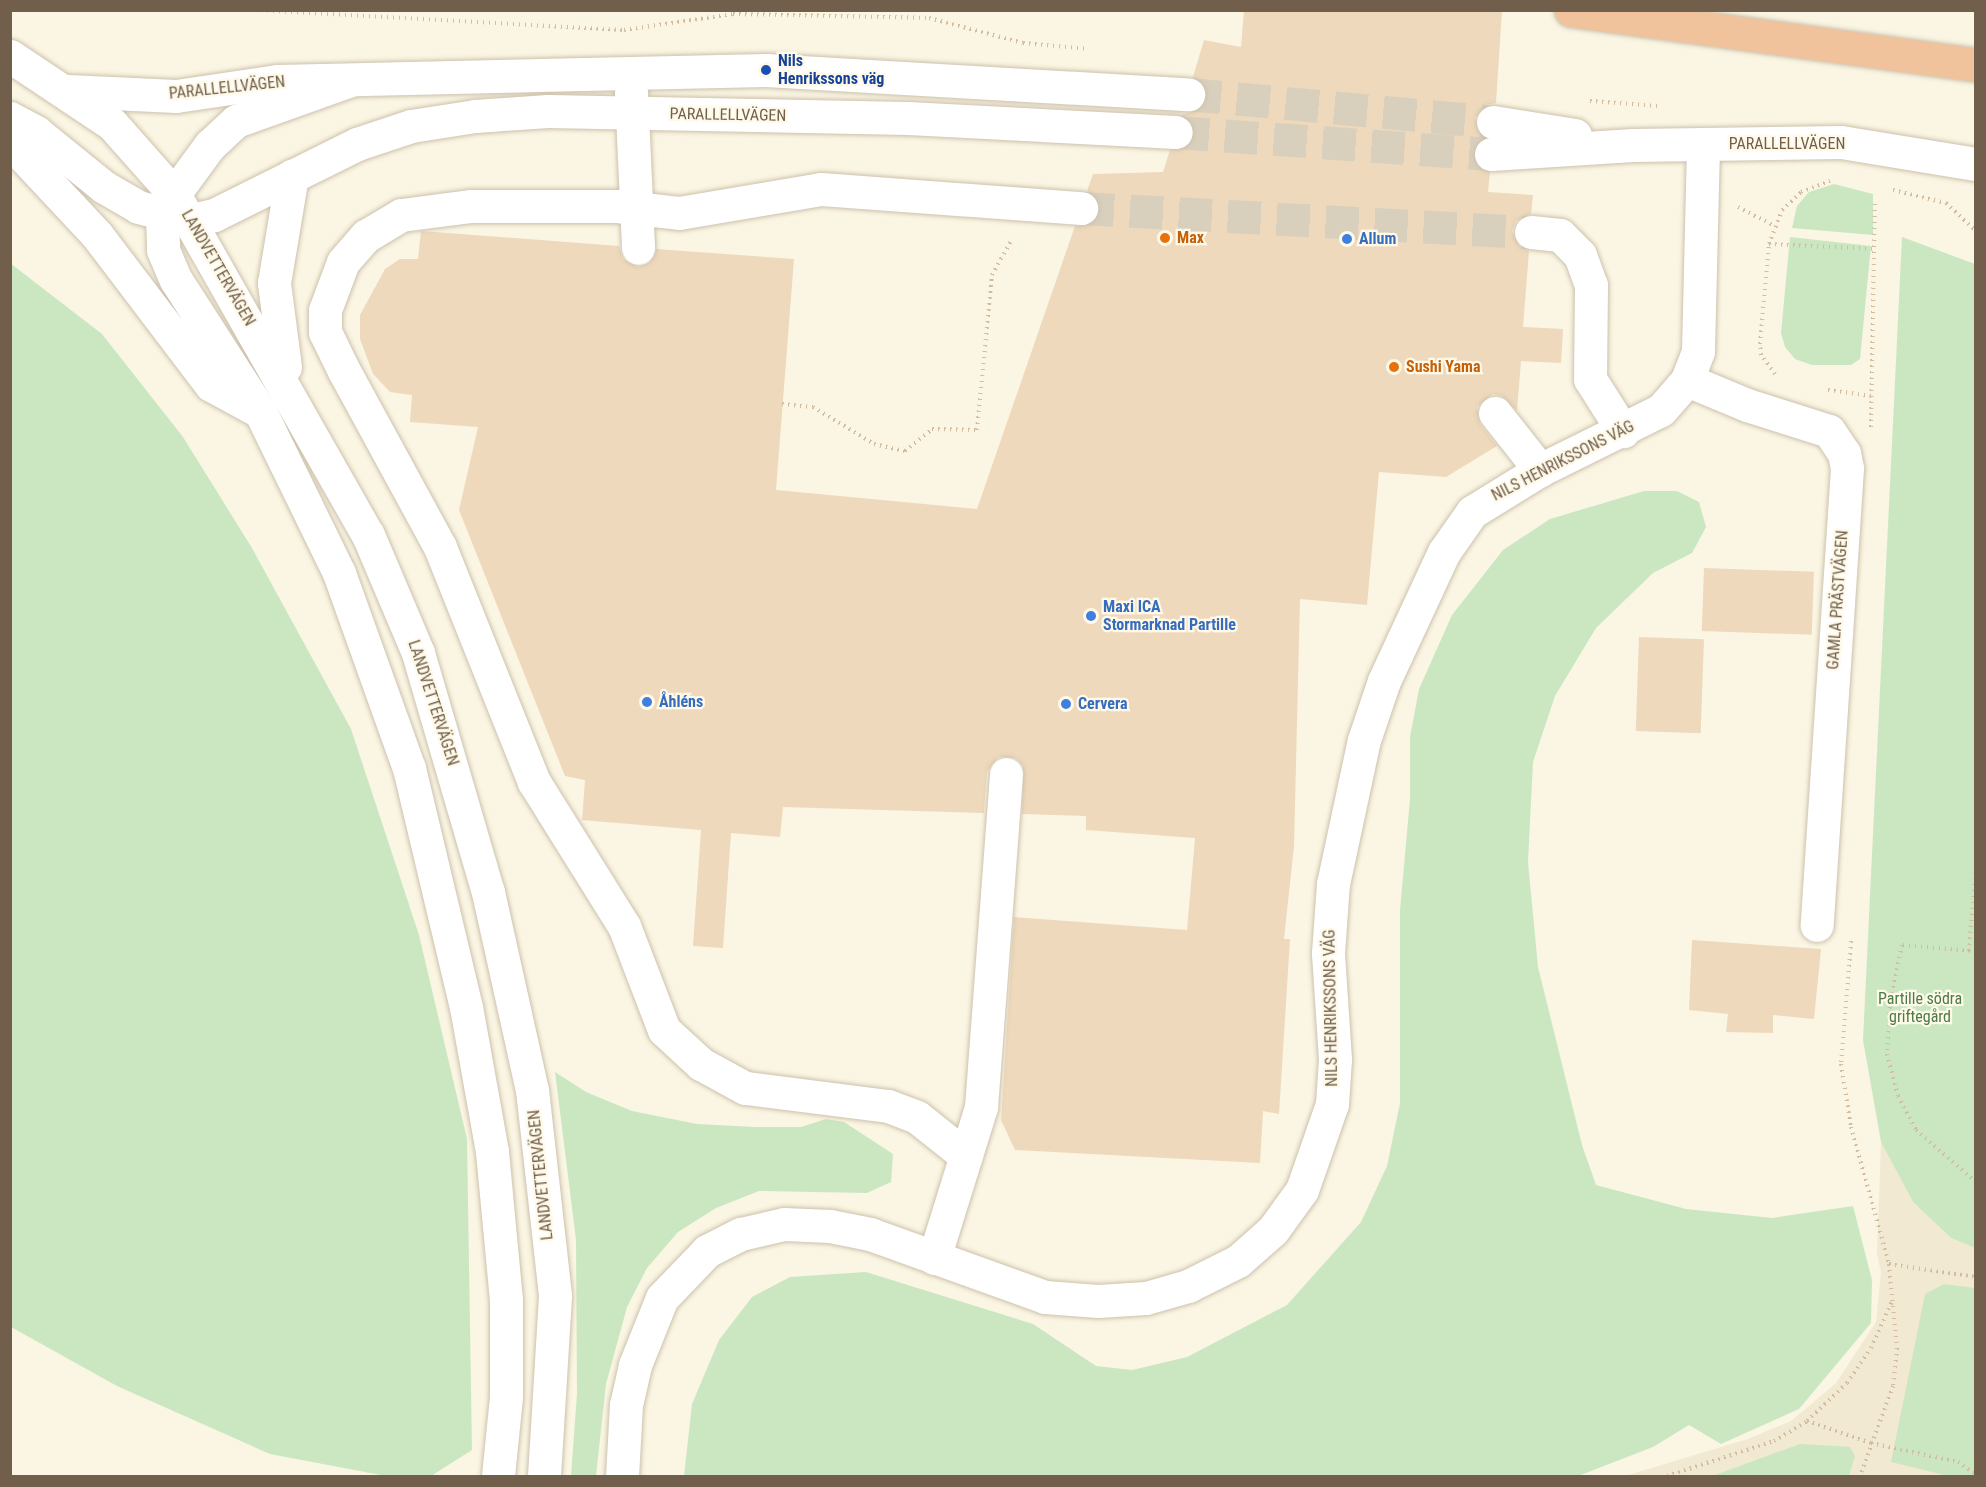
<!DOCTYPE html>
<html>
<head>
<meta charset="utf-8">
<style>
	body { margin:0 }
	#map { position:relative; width:1986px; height:1487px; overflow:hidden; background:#faf6e3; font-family:"Roboto Condensed",sans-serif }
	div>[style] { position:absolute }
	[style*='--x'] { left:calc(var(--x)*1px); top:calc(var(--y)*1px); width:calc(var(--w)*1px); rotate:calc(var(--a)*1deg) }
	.residential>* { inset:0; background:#f2e9d2 }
	.green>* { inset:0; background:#cae7c2 }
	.building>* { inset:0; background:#eed9bc; transform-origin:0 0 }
	.minor-tunnel>* { height:33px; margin-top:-16.5px; transform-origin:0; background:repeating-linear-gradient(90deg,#d8d0bd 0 33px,transparent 0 49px) }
	.path>* { height:4px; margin-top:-2px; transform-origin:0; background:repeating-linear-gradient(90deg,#d3bda0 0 1.5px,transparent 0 6px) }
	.roads { filter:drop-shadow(0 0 2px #cdc1ad) drop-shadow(0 0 2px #cdc1ad) }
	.minor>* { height:33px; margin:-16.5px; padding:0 16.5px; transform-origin:16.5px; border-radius:16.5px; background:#fff }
	.highway>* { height:33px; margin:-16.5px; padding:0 16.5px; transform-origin:16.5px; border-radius:16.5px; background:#f1c39d }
	.dots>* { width:16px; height:16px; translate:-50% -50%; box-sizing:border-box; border:3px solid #fef9e9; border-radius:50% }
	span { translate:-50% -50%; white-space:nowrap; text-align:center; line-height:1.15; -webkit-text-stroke:4.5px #fef9e9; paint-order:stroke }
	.transit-label { font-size:16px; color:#164399; font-weight:700 }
	.left { translate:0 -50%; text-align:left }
	.street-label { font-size:16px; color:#715f4b }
	.food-label { font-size:16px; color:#c56008; font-weight:700 }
	.shop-label { font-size:16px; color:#366cbe; font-weight:700 }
	.park-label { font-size:16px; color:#4c7b46 }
	.frame { position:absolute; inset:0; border:12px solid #715f4b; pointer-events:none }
</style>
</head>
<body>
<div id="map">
	<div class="residential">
		<i style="clip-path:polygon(1881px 1142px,1913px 1202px,1951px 1238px,1975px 1248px,1975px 1476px,1625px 1476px,1748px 1439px,1791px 1421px,1836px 1383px,1876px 1322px,1881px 1272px,1877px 1254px)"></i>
	</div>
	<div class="green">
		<i style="clip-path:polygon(1834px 184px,1873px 194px,1873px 235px,1792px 228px,1797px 206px,1809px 192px)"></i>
		<i style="clip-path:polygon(1790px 237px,1871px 246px,1860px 359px,1851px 365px,1812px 365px,1795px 359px,1785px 347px,1781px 333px)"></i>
		<i style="clip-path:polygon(1902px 237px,1975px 264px,1975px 1248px,1951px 1238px,1913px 1202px,1881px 1142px,1863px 1040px)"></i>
		<i style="clip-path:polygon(10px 263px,102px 334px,183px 437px,252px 548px,351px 729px,419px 935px,467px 1139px,472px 1450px,431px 1476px,386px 1476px,270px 1454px,117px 1386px,11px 1327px)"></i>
		<i style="clip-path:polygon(1644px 491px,1677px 491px,1699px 502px,1706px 527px,1692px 553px,1653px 573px,1596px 628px,1555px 696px,1533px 762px,1528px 862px,1538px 967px,1582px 1145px,1596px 1185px,1686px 1209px,1772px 1218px,1853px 1206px,1872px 1280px,1871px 1323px,1799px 1409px,1721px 1444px,1689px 1425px,1653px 1447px,1578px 1476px,684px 1476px,692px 1404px,719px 1340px,752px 1297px,790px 1277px,866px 1272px,1033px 1324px,1096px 1366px,1132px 1370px,1187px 1357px,1287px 1305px,1361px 1222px,1387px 1166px,1400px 1103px,1400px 910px,1410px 799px,1410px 737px,1419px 689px,1452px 615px,1503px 550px,1550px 519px)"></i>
		<i style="clip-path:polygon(555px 1072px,586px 1092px,632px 1111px,697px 1124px,755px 1127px,801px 1127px,826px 1119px,844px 1122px,893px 1154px,891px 1182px,867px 1193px,759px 1191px,716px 1208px,678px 1232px,647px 1268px,627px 1307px,606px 1384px,596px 1476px,571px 1476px,577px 1393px,576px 1240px)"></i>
		<i style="clip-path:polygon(1944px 1284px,1975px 1288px,1975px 1476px,1948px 1476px,1891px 1462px,1925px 1294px)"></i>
		<i style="clip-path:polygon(1800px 1444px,1850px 1447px,1855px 1456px,1849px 1476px,1712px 1476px)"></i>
	</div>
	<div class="building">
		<i style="clip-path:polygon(1244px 10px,1502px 10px,1496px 103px,1486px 105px,1475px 118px,1483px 137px,1472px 156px,1476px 165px,1490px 172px,1488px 192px,1533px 195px,1531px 214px,1516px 221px,1512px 231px,1520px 247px,1529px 251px,1523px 327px,1563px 329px,1561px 363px,1521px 361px,1517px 411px,1502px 396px,1493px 394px,1477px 407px,1480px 424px,1497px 446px,1446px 477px,1379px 472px,1367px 605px,1300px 599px,1294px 846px,1284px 939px,1290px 939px,1279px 1114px,1263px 1111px,1260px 1163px,1015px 1150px,1001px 1120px,1014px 917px,1187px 930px,1195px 838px,1086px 830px,1086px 816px,1022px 814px,1023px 766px,1016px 758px,998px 757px,987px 772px,984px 813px,783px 807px,780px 837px,731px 833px,723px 948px,693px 946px,701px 830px,582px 820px,585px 780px,565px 776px,459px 510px,478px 427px,410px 422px,412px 395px,390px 392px,373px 374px,360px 339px,360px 315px,385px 269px,400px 259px,418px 259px,421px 231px,619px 246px,623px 259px,638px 267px,649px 263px,656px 249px,794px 259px,776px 490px,977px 509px,1075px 226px,1090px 225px,1100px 210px,1098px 199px,1087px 191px,1093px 174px,1163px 172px,1170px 150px,1191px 143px,1193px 124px,1181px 115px,1197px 110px,1207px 96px,1204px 85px,1193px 77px,1204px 40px,1241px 47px)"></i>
		<i style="left:1704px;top:568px;width:110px;height:63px;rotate:2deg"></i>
		<i style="left:1639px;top:637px;width:65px;height:94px;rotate:2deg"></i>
		<i style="clip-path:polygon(1692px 940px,1821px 949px,1814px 1019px,1773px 1015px,1773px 1033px,1726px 1032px,1728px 1014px,1689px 1010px)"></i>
	</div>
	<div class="minor-tunnel">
		<i style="--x:1188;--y:94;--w:306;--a:5.2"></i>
		<i style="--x:1176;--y:132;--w:316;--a:4"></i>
		<i style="--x:1081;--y:208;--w:451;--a:3.1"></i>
	</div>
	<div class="path">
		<i style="--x:255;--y:10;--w:370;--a:3.1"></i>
		<i style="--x:624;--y:30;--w:110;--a:-8.4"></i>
		<i style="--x:733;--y:14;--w:196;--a:1.2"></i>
		<i style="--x:929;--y:18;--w:97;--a:14.9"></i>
		<i style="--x:1023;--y:43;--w:66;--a:5.2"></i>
		<i style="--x:1590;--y:101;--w:68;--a:4.2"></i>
		<i style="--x:1893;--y:190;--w:55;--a:13.8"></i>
		<i style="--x:1946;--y:203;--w:41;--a:43"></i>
		<i style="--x:1738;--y:207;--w:42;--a:27.2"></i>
		<i style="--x:1769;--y:244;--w:108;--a:2.7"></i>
		<i style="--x:1775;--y:374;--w:24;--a:-126"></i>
		<i style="--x:1761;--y:355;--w:11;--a:-95"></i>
		<i style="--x:1760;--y:344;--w:100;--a:-84.9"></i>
		<i style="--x:1769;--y:244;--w:36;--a:-69"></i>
		<i style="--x:1782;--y:210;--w:26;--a:-43"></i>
		<i style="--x:1801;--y:192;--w:31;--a:-21"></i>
		<i style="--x:1828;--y:390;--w:44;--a:7.8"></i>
		<i style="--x:782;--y:404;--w:31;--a:6"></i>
		<i style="--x:813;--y:407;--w:71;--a:31.2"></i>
		<i style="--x:874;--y:444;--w:32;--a:13"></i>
		<i style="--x:905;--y:451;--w:35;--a:-39"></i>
		<i style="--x:932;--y:429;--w:45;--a:1.3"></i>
		<i style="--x:977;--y:430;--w:156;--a:-84.5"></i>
		<i style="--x:992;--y:275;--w:41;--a:-60.9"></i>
		<i style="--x:1871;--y:427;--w:226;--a:-89"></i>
		<i style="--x:1851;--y:941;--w:123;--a:94.6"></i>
		<i style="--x:1841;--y:1064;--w:64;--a:81"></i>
		<i style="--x:1851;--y:1127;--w:142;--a:74.5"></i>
		<i style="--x:1889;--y:1264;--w:84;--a:84.6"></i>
		<i style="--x:1897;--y:1348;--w:38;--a:96"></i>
		<i style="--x:1893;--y:1386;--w:96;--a:110.1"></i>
		<i style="--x:1969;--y:951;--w:84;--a:-85.2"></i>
		<i style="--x:1976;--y:951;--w:74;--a:-175.4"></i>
		<i style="--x:1902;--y:945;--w:57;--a:102.1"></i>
		<i style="--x:1890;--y:1001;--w:53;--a:93.2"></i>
		<i style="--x:1887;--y:1054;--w:43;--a:75.3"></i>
		<i style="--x:1898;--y:1096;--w:38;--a:62"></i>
		<i style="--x:1916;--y:1130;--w:79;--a:40.9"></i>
		<i style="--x:1889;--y:1264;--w:88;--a:8.5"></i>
		<i style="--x:1807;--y:1421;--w:68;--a:19"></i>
		<i style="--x:1871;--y:1443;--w:89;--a:12.3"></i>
		<i style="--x:1958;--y:1462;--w:22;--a:34"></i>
		<i style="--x:1667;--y:1476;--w:113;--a:-18.1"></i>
		<i style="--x:1774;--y:1441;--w:39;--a:-31"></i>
		<i style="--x:1807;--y:1421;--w:55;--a:-43.5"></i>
		<i style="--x:1847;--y:1383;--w:42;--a:-55.6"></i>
		<i style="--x:1871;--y:1348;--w:54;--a:-65.8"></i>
	</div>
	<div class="roads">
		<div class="minor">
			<i style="--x:10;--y:56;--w:123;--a:33.7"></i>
			<i style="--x:112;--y:124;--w:94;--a:48.5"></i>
			<i style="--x:174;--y:194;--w:392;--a:60.4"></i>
			<i style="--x:368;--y:535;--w:128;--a:67"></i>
			<i style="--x:418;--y:653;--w:249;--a:73.7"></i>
			<i style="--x:488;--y:892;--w:203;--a:77.5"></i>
			<i style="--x:532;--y:1090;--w:207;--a:83.6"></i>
			<i style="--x:555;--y:1296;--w:180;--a:93.5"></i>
			<i style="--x:351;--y:80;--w:122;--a:160.4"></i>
			<i style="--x:236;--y:121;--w:35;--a:137"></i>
			<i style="--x:210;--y:145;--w:61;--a:126.3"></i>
			<i style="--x:174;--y:194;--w:25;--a:119"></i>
			<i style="--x:162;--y:216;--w:34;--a:88"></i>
			<i style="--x:163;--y:250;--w:33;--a:67"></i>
			<i style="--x:176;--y:280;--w:156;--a:57.3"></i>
			<i style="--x:260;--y:411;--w:180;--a:64"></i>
			<i style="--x:339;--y:573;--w:207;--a:70.3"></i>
			<i style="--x:409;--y:768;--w:246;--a:76.6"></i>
			<i style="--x:466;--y:1007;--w:147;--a:79.8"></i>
			<i style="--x:492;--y:1152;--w:148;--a:84.6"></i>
			<i style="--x:506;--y:1299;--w:98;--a:90"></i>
			<i style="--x:506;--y:1397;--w:79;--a:95.8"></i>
			<i style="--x:68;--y:91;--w:108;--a:2.7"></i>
			<i style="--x:176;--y:96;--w:102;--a:-8.4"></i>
			<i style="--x:277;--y:81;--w:489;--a:-1.3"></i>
			<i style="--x:766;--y:70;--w:423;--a:3.3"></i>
			<i style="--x:631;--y:92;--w:156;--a:87.4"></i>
			<i style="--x:10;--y:118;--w:30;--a:28"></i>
			<i style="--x:36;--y:132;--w:87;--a:39"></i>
			<i style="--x:104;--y:187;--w:39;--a:30"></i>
			<i style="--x:138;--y:207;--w:55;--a:13.8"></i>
			<i style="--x:191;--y:220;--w:24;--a:-12"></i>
			<i style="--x:214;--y:215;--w:160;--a:-26.4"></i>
			<i style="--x:357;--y:144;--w:57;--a:-18.4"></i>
			<i style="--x:411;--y:126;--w:65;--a:-8.9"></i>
			<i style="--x:475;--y:116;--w:73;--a:-3.9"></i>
			<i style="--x:548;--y:111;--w:360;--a:1.1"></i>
			<i style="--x:908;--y:118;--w:268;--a:3"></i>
			<i style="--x:1493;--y:122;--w:83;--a:9"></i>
			<i style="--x:10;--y:142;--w:127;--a:46.9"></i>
			<i style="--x:97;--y:235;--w:188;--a:52.8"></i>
			<i style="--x:211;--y:385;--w:55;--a:28.4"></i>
			<i style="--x:1491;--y:154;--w:142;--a:-3.6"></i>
			<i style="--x:1633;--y:145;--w:208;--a:-0.8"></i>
			<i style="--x:1841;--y:142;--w:137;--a:9.3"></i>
			<i style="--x:1531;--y:232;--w:29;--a:6"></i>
			<i style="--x:1560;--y:235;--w:28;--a:45"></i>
			<i style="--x:1580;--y:255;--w:32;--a:70"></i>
			<i style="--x:1591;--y:285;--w:94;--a:90.6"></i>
			<i style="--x:1590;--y:379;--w:62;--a:57.6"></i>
			<i style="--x:285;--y:367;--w:85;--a:-97.5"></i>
			<i style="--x:274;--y:283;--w:109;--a:-80.5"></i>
			<i style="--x:1687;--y:380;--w:65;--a:22.6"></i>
			<i style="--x:1747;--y:405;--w:86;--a:17.6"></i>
			<i style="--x:1829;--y:431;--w:27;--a:56"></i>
			<i style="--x:1844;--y:453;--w:15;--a:79"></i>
			<i style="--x:1847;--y:468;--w:458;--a:93.8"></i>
			<i style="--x:1495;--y:413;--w:73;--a:51.7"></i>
			<i style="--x:966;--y:1156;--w:63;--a:-141.5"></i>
			<i style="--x:917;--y:1117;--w:31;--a:-159"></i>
			<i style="--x:888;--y:1106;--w:144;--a:-172.8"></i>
			<i style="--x:745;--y:1088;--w:50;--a:-151.4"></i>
			<i style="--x:701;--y:1064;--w:50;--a:-137.4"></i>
			<i style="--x:664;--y:1030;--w:111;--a:-111"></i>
			<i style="--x:624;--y:926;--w:170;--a:-122"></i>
			<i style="--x:534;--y:782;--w:253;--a:-111.8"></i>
			<i style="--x:440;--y:547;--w:200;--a:-118.6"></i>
			<i style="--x:344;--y:371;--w:43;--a:-116"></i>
			<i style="--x:325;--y:332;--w:22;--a:-90"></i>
			<i style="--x:325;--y:310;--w:51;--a:-69.4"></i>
			<i style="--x:343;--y:262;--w:35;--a:-49"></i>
			<i style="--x:366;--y:236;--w:41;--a:-31"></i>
			<i style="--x:401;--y:215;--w:71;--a:-7.3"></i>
			<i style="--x:471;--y:206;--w:146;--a:0"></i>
			<i style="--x:617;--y:206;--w:62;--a:6.4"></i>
			<i style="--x:679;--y:213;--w:144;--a:-9.6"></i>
			<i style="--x:821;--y:189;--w:261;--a:4.2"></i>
			<i style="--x:934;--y:1258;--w:158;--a:-72.7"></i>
			<i style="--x:981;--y:1107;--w:334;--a:-85.7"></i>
			<i style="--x:622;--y:1476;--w:71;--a:-86.8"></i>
			<i style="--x:626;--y:1405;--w:41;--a:-77.3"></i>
			<i style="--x:635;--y:1365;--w:72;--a:-68.1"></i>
			<i style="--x:662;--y:1298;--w:65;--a:-46.2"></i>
			<i style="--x:707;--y:1251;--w:38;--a:-27"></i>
			<i style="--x:741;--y:1234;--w:44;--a:-13.1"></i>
			<i style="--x:784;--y:1224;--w:46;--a:2.5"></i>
			<i style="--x:830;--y:1226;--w:41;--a:11.3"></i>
			<i style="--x:870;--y:1234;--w:186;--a:19.8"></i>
			<i style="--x:1045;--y:1297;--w:53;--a:4.3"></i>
			<i style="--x:1098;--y:1301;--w:48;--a:-3.6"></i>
			<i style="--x:1146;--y:1298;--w:44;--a:-15.9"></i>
			<i style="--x:1188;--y:1286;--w:56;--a:-26.6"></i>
			<i style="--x:1238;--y:1261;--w:47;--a:-41.5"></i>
			<i style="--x:1273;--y:1230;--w:49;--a:-54.1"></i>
			<i style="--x:1302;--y:1190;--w:91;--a:-70.8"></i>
			<i style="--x:1332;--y:1104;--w:45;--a:-86.2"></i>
			<i style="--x:1335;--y:1059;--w:106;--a:-93.8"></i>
			<i style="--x:1328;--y:953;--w:69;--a:-85.9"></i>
			<i style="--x:1333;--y:884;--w:147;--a:-77.9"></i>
			<i style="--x:1364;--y:740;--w:62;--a:-71.3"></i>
			<i style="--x:1384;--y:681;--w:142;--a:-65.1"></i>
			<i style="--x:1444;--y:552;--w:49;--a:-55"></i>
			<i style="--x:1472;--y:512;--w:80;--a:-31.7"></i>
			<i style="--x:1540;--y:470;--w:135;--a:-26.4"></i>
			<i style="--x:1661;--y:410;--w:40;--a:-49"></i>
			<i style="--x:1687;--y:380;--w:31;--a:-69"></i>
			<i style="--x:1698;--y:351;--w:206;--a:-88.6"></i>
		</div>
		<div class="highway">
			<i style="--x:1571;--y:10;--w:409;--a:7.7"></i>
		</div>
	</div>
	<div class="dots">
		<i style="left:766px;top:70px;background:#1a4fb4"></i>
		<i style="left:1165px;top:238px;background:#e8710a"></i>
		<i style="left:1347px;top:239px;background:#3f7fe0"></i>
		<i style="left:1394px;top:367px;background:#e8710a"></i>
		<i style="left:1091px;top:616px;background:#3f7fe0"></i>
		<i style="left:647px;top:702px;background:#3f7fe0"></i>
		<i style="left:1066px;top:704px;background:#3f7fe0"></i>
	</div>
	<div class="transit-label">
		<span class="left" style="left:778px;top:70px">Nils<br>Henrikssons väg</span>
	</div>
	<div class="street-label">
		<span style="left:227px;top:88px;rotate:-6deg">PARALLELLVÄGEN</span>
		<span style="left:728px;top:115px;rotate:1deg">PARALLELLVÄGEN</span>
		<span style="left:1787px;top:144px">PARALLELLVÄGEN</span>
		<span style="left:218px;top:268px;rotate:60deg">LANDVETTERVÄGEN</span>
		<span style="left:1563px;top:461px;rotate:-27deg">NILS HENRIKSSONS VÄG</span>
		<span style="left:1838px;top:600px;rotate:-86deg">GAMLA PRÄSTVÄGEN</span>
		<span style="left:433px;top:703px;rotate:72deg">LANDVETTERVÄGEN</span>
		<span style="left:1331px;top:1008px;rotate:-91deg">NILS HENRIKSSONS VÄG</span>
		<span style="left:541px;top:1175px;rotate:-96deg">LANDVETTERVÄGEN</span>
	</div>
	<div class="food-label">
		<span class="left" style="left:1177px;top:238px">Max</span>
		<span class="left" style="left:1406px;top:367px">Sushi Yama</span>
	</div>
	<div class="shop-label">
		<span class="left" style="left:1359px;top:239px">Allum</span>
		<span class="left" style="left:1103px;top:616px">Maxi ICA<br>Stormarknad Partille</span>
		<span class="left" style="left:659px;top:702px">Åhléns</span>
		<span class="left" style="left:1078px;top:704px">Cervera</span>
	</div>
	<div class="park-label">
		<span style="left:1920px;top:1008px">Partille södra<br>griftegård</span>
	</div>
	<div class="frame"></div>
</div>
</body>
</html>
